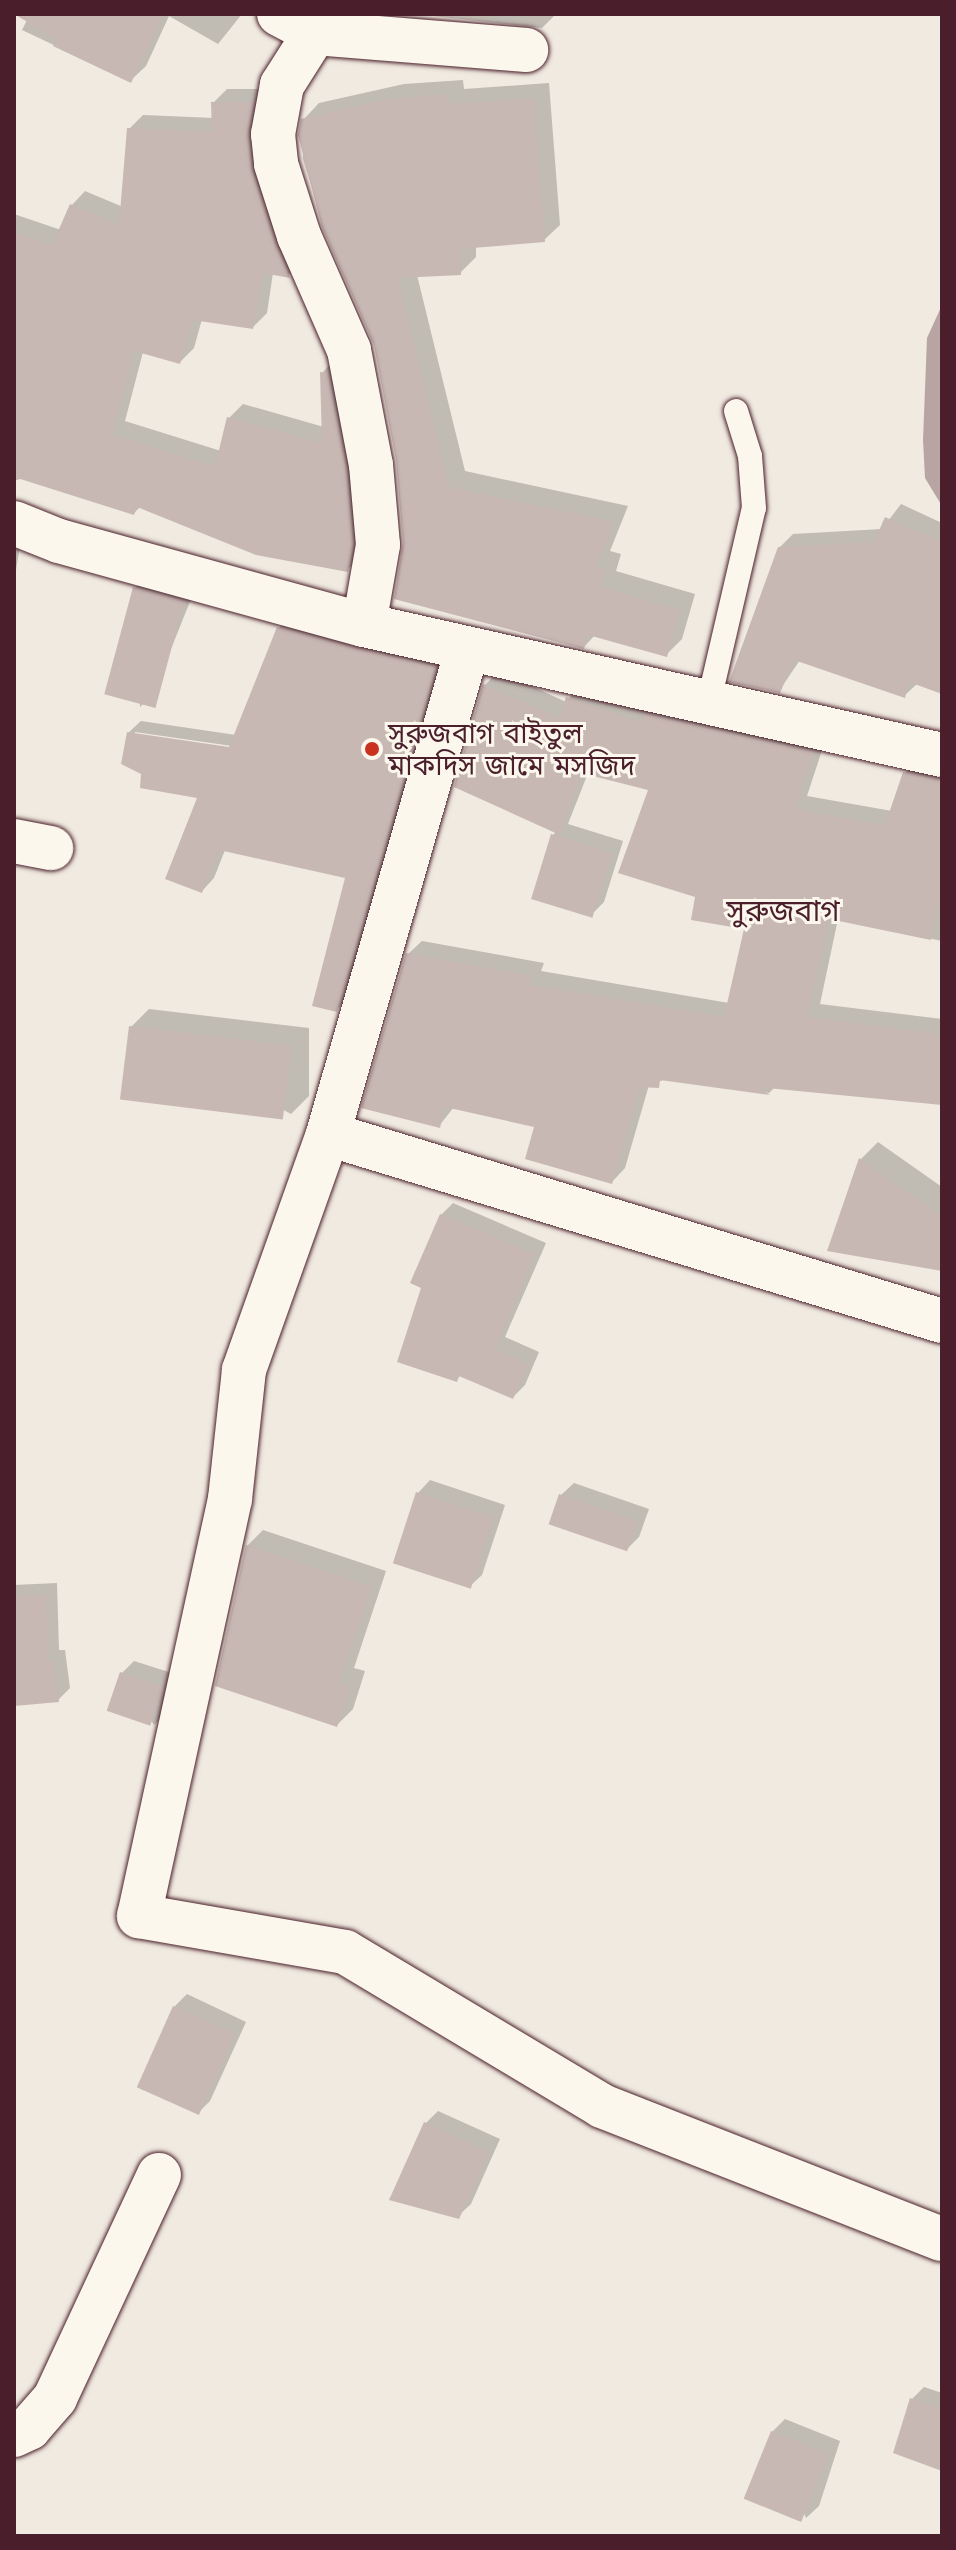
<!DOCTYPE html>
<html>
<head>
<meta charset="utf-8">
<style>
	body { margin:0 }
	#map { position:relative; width:956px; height:2550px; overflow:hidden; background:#f0eae0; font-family:"Shantell Sans","Noto Sans Bengali",sans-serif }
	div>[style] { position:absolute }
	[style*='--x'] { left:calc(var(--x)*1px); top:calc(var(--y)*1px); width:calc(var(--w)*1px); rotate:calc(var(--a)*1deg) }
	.water>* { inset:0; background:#b8a4a2 }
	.shadow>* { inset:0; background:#0003 }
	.building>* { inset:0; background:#c8b8b3; transform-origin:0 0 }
	.roads { filter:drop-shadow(0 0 2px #4a1f2b) drop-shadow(0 0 2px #4a1f2b) }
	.service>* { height:24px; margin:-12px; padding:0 12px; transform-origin:12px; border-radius:12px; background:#fbf7ec }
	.minor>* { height:44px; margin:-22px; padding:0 22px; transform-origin:22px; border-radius:22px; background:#fbf7ec }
	.tertiary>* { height:44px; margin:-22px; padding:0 22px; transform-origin:22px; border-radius:22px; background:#fbf7ec }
	.dots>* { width:22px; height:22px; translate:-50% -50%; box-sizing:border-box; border:4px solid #fbf7ec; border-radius:50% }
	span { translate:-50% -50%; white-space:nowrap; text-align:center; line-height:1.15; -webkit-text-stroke:6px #fbf7ec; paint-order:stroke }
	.poi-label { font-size:28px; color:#4a1f2b }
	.left { translate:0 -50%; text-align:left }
	.neighbourhood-label { font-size:30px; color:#4a1f2b }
	.frame { position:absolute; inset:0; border:16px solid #4a1f2b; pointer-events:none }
</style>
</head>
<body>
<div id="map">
	<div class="water">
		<i style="clip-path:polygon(942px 305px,942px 506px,925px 478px,923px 440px,927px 338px)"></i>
	</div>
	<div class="shadow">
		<i style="clip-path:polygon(30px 14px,242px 14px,218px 44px,169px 16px,146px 66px,130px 81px,22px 30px)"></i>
		<i style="clip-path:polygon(415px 14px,554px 14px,554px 16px,542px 28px)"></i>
		<i style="clip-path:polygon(463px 80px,464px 89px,549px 83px,560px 225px,544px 240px,476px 246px,476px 257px,460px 273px,417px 275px,465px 471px,628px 506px,610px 551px,621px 554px,616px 571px,695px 594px,682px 639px,666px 655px,595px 635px,584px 647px,405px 543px,398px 460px,375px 345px,324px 226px,303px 159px,303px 120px,319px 103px,404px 84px)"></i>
		<i style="clip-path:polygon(227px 89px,266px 89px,303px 262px,289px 275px,273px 273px,267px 313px,253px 327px,202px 319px,194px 348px,180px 362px,143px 352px,125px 421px,221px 451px,229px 418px,243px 404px,324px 427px,322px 373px,335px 359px,361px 556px,347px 570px,141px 506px,134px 513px,23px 478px,14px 481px,14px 214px,61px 230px,72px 205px,85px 191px,123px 207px,129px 129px,143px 115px,214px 118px,213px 103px)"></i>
		<i style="clip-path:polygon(901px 504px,942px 523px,942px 691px,918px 683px,904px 696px,800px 660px,779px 691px,779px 548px,793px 534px,882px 529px)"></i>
		<i style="clip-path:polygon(14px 529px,22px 534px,14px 582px)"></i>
		<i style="clip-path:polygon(147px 576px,195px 589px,153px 694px,140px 707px,135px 588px)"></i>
		<i style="clip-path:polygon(evenodd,291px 616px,447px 655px,349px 998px,336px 1010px,348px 876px,225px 850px,214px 878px,202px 891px,199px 796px,144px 773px,128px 733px,141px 721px,236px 735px,279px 628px,291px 616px,135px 732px,239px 747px,238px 751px,135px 736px,135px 732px)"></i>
		<i style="clip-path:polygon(499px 671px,566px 702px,581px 684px,826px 738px,807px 796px,892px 811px,905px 773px,919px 759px,942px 763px,942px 941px,838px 919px,820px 1004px,942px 1019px,942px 1103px,776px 1086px,769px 1093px,666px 1079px,649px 1085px,625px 1168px,612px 1182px,536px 1126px,454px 1107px,439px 1126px,408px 954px,422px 941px,544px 963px,541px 971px,729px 1003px,746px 928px,697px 895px,651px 789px,588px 773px,568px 824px,623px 841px,604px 902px,592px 914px,553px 835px,557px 831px,456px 786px,485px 685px)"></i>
		<i style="clip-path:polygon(149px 1009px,309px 1028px,309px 1096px,291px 1114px,131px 1027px)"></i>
		<i style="clip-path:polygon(878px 1142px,942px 1187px,942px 1269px,830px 1250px,861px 1159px)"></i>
		<i style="clip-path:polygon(453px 1203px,546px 1243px,505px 1337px,539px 1352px,525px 1385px,513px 1397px,461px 1375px,456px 1380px,424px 1287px,441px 1215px)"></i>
		<i style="clip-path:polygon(430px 1480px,505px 1505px,482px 1575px,469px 1587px,418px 1493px)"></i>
		<i style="clip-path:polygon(574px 1483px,649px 1509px,639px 1537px,627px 1549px,561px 1495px)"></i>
		<i style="clip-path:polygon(263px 1530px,386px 1571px,354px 1668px,365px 1671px,353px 1709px,337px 1725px,247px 1546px)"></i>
		<i style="clip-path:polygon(57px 1583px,59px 1650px,65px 1650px,70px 1688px,58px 1700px,14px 1704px,14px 1585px)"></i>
		<i style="clip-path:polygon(134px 1661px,175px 1674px,166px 1713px,154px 1725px,122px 1673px)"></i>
		<i style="clip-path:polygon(187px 1994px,246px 2022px,210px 2101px,198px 2113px,174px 2007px)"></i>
		<i style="clip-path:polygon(438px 2111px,500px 2139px,471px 2204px,458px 2216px,426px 2123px)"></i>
		<i style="clip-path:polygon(924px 2387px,942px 2393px,942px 2469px,912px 2399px)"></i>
		<i style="clip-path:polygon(785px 2419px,840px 2441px,819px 2506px,806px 2518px,772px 2432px)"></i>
	</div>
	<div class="building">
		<i style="clip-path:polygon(14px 14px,164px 14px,131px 83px,53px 46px,56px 39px)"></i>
		<i style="clip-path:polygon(448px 94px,449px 104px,534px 98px,545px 242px,460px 249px,461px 275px,398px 278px,449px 487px,614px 522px,596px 567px,606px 570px,601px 587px,680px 610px,667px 657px,588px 635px,584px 649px,394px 599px,403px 543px,396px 460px,374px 345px,322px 227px,298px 135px,301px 119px,387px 99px)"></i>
		<i style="clip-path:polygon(211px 102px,254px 102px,248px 136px,252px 171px,290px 278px,263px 273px,253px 329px,193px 320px,180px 364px,134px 351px,112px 435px,215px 466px,227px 417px,322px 443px,320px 372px,328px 373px,346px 468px,353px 544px,348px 572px,256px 555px,137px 507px,134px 515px,14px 477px,14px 232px,52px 245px,70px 204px,119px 225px,127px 128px,212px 132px)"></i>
		<i style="clip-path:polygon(885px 517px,942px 542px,942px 694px,909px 682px,905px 698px,794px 660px,780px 693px,729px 682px,778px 547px,874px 542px)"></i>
		<i style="left:133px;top:587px;width:53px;height:111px;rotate:15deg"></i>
		<i style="clip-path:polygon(277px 627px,436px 667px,337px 1012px,312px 1006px,345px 878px,219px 850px,202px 893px,165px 879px,197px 798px,140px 788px,141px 774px,121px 764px,127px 732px,229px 747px)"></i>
		<i style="clip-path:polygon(483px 684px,559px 718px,566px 697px,643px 723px,645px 714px,813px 752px,795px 809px,885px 825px,903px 772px,942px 779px,942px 887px,931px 940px,829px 919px,807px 1017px,942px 1034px,942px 1105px,758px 1087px,770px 1095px,660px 1080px,659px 1088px,640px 1087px,612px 1184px,525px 1159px,534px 1127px,445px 1107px,440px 1128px,361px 1108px,406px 953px,532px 976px,529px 985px,724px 1017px,744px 929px,691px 920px,695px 897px,618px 873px,648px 790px,581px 773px,560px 835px,454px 787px)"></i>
		<i style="left:551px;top:834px;width:64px;height:68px;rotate:17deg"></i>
		<i style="left:129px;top:1026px;width:164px;height:74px;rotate:7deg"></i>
		<i style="clip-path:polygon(859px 1158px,942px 1217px,942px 1271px,827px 1251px)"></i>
		<i style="clip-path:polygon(440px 1214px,535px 1254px,495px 1349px,528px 1364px,513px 1399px,459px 1376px,457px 1382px,397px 1362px,421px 1288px,410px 1283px)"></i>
		<i style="left:416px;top:1492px;width:82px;height:75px;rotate:18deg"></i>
		<i style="left:559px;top:1494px;width:83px;height:32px;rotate:19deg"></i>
		<i style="clip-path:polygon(246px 1545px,372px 1587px,339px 1683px,351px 1687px,337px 1727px,215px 1686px)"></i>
		<i style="clip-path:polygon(46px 1595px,48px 1661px,53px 1661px,59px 1702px,14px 1706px,14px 1596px)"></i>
		<i style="left:120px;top:1672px;width:46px;height:41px;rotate:19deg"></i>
		<i style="left:173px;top:2006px;width:68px;height:89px;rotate:24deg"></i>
		<i style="clip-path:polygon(424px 2122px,489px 2152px,459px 2219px,389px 2200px)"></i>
		<i style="clip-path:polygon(910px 2398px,942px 2409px,942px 2471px,893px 2453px)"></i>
		<i style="left:771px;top:2431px;width:62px;height:73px;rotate:22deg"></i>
	</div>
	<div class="roads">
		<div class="service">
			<i style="--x:708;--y:705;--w:202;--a:-76.9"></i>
			<i style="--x:754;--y:508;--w:52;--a:-94.4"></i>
			<i style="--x:750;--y:456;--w:47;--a:-107.3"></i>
		</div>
		<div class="minor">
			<i style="--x:279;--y:14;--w:41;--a:27.8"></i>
			<i style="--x:315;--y:33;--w:212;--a:4.6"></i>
			<i style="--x:315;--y:33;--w:62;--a:122.4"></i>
			<i style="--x:282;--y:85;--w:50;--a:100.4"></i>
			<i style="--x:273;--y:134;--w:30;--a:84"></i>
			<i style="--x:276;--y:164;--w:76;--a:72.3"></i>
			<i style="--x:299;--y:236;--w:124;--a:66.3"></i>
			<i style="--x:349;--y:350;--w:117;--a:79.2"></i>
			<i style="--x:371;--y:465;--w:80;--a:85"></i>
			<i style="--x:378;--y:545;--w:81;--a:99.9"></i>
			<i style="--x:467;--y:650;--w:504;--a:106.02"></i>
			<i style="--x:328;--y:1134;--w:251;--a:109.6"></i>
			<i style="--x:244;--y:1370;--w:130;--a:96.2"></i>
			<i style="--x:230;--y:1499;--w:427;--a:102.3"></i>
			<i style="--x:139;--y:1916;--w:209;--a:9.9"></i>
			<i style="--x:345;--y:1952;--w:300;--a:30.9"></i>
			<i style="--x:602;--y:2106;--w:365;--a:21.4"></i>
			<i style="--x:14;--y:841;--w:38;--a:11"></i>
			<i style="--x:328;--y:1134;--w:642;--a:16.94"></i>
			<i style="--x:14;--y:2435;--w:17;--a:-25"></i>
			<i style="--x:29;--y:2428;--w:40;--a:-49"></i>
			<i style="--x:55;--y:2398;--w:246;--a:-65"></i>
		</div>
		<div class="tertiary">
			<i style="--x:14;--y:523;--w:48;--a:21.8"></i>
			<i style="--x:59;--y:541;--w:316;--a:15.4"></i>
			<i style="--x:364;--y:625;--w:592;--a:12.68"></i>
		</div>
	</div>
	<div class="dots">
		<i style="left:372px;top:749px;background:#c8321e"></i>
	</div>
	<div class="poi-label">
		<span class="left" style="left:388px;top:749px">সুরুজবাগ বাইতুল<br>মাকদিস জামে মসজিদ</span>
	</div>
	<div class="neighbourhood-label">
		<span style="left:783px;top:911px">সুরুজবাগ</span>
	</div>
	<div class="frame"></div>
</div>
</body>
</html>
